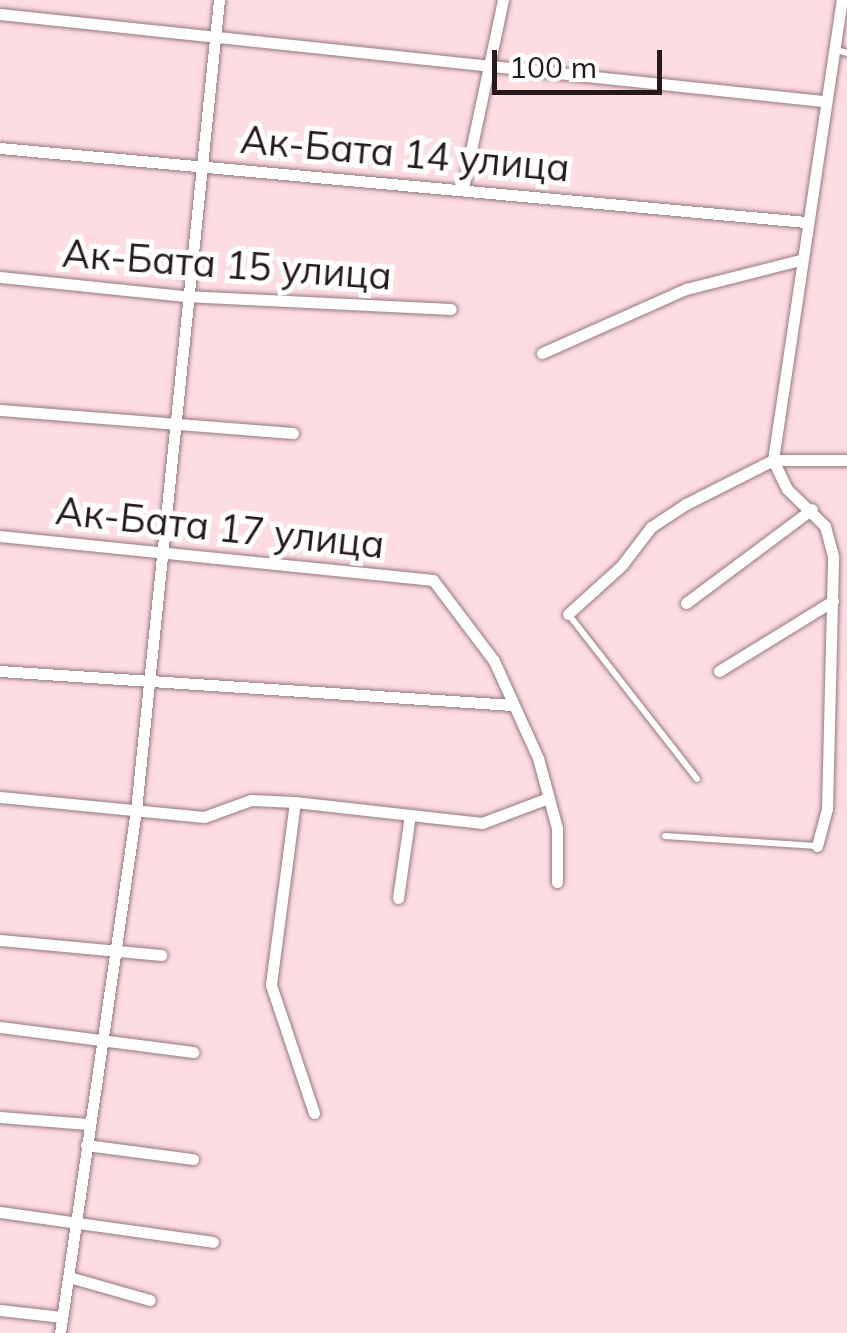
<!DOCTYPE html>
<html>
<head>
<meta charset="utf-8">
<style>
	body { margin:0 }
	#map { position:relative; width:847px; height:1333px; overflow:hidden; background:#fddce2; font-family:Mulish,sans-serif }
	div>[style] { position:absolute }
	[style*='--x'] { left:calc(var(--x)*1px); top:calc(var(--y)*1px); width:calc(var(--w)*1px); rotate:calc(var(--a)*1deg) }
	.roads { filter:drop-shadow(0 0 2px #94777d) drop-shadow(0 0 2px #94777d) }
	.service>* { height:6px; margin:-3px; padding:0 3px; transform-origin:3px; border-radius:3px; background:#fff }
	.minor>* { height:11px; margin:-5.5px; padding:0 5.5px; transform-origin:5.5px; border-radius:5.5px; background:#fff }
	span { translate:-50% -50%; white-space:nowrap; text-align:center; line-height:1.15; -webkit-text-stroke:10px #fff; paint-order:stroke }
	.street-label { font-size:38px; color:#261a1d }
	.scale { position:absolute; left:492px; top:50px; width:170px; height:45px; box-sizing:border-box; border:5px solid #261a1d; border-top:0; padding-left:12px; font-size:30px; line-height:35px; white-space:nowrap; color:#261a1d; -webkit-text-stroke:8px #fff; paint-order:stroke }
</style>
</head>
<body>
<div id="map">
	<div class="roads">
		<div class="service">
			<i style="--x:833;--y:49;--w:15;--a:16"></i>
			<i style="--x:569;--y:615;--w:208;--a:52"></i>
			<i style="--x:665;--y:836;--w:152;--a:3.8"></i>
		</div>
		<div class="minor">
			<i style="--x:0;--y:14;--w:827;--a:6.04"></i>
			<i style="--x:0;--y:148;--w:808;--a:5.25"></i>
			<i style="--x:463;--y:188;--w:192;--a:-78"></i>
			<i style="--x:0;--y:277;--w:186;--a:5.9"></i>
			<i style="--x:185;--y:296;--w:266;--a:2.8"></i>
			<i style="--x:542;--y:353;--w:158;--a:-24"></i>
			<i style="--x:686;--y:289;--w:118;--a:-14.3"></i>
			<i style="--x:0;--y:410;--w:294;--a:4.5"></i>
			<i style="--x:0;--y:536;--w:435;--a:5.8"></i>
			<i style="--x:433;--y:580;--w:101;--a:53"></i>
			<i style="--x:494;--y:661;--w:107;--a:65.6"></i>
			<i style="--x:538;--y:758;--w:73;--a:74.8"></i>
			<i style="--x:557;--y:828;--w:54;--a:90"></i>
			<i style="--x:686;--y:603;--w:157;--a:-36.7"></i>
			<i style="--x:568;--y:614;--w:73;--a:-42.2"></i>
			<i style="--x:622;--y:565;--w:48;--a:-52.7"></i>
			<i style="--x:651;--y:527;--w:42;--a:-33.3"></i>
			<i style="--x:686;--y:504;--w:97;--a:-26.8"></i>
			<i style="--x:773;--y:460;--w:74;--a:0"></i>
			<i style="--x:0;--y:671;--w:513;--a:3.8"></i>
			<i style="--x:719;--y:671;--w:134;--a:-31.6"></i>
			<i style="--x:0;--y:797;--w:205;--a:5.6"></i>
			<i style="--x:204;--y:817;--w:50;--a:-19.9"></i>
			<i style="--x:251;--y:800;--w:44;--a:2.6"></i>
			<i style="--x:295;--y:802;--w:188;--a:6.4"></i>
			<i style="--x:482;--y:823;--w:71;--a:-20.7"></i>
			<i style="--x:295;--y:802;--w:185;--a:97.5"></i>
			<i style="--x:271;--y:985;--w:135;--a:71.4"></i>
			<i style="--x:817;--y:846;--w:39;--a:-75"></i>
			<i style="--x:827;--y:808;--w:252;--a:-88.6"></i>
			<i style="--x:833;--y:556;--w:31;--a:-105"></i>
			<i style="--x:825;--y:526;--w:53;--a:-135.8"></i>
			<i style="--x:787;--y:489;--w:32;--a:-116"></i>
			<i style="--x:773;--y:460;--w:465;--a:-81.5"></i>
			<i style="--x:398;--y:898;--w:84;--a:-81.8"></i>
			<i style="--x:0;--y:940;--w:162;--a:5.3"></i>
			<i style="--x:0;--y:1027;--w:195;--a:7.4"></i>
			<i style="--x:0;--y:1117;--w:88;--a:4.5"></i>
			<i style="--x:86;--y:1145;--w:108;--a:7.5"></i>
			<i style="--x:0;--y:1212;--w:215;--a:8"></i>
			<i style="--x:69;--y:1277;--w:84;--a:15.9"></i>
			<i style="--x:0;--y:1310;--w:62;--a:6.4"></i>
			<i style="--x:60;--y:1333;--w:528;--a:-81.73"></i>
			<i style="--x:136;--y:810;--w:814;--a:-84.15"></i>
		</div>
	</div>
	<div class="street-label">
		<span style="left:405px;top:154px;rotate:5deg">Ак-Бата 14 улица</span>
		<span style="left:227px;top:265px;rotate:4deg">Ак-Бата 15 улица</span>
		<span style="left:220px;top:528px;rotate:6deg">Ак-Бата 17 улица</span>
	</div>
	<div class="scale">100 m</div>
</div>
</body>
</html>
